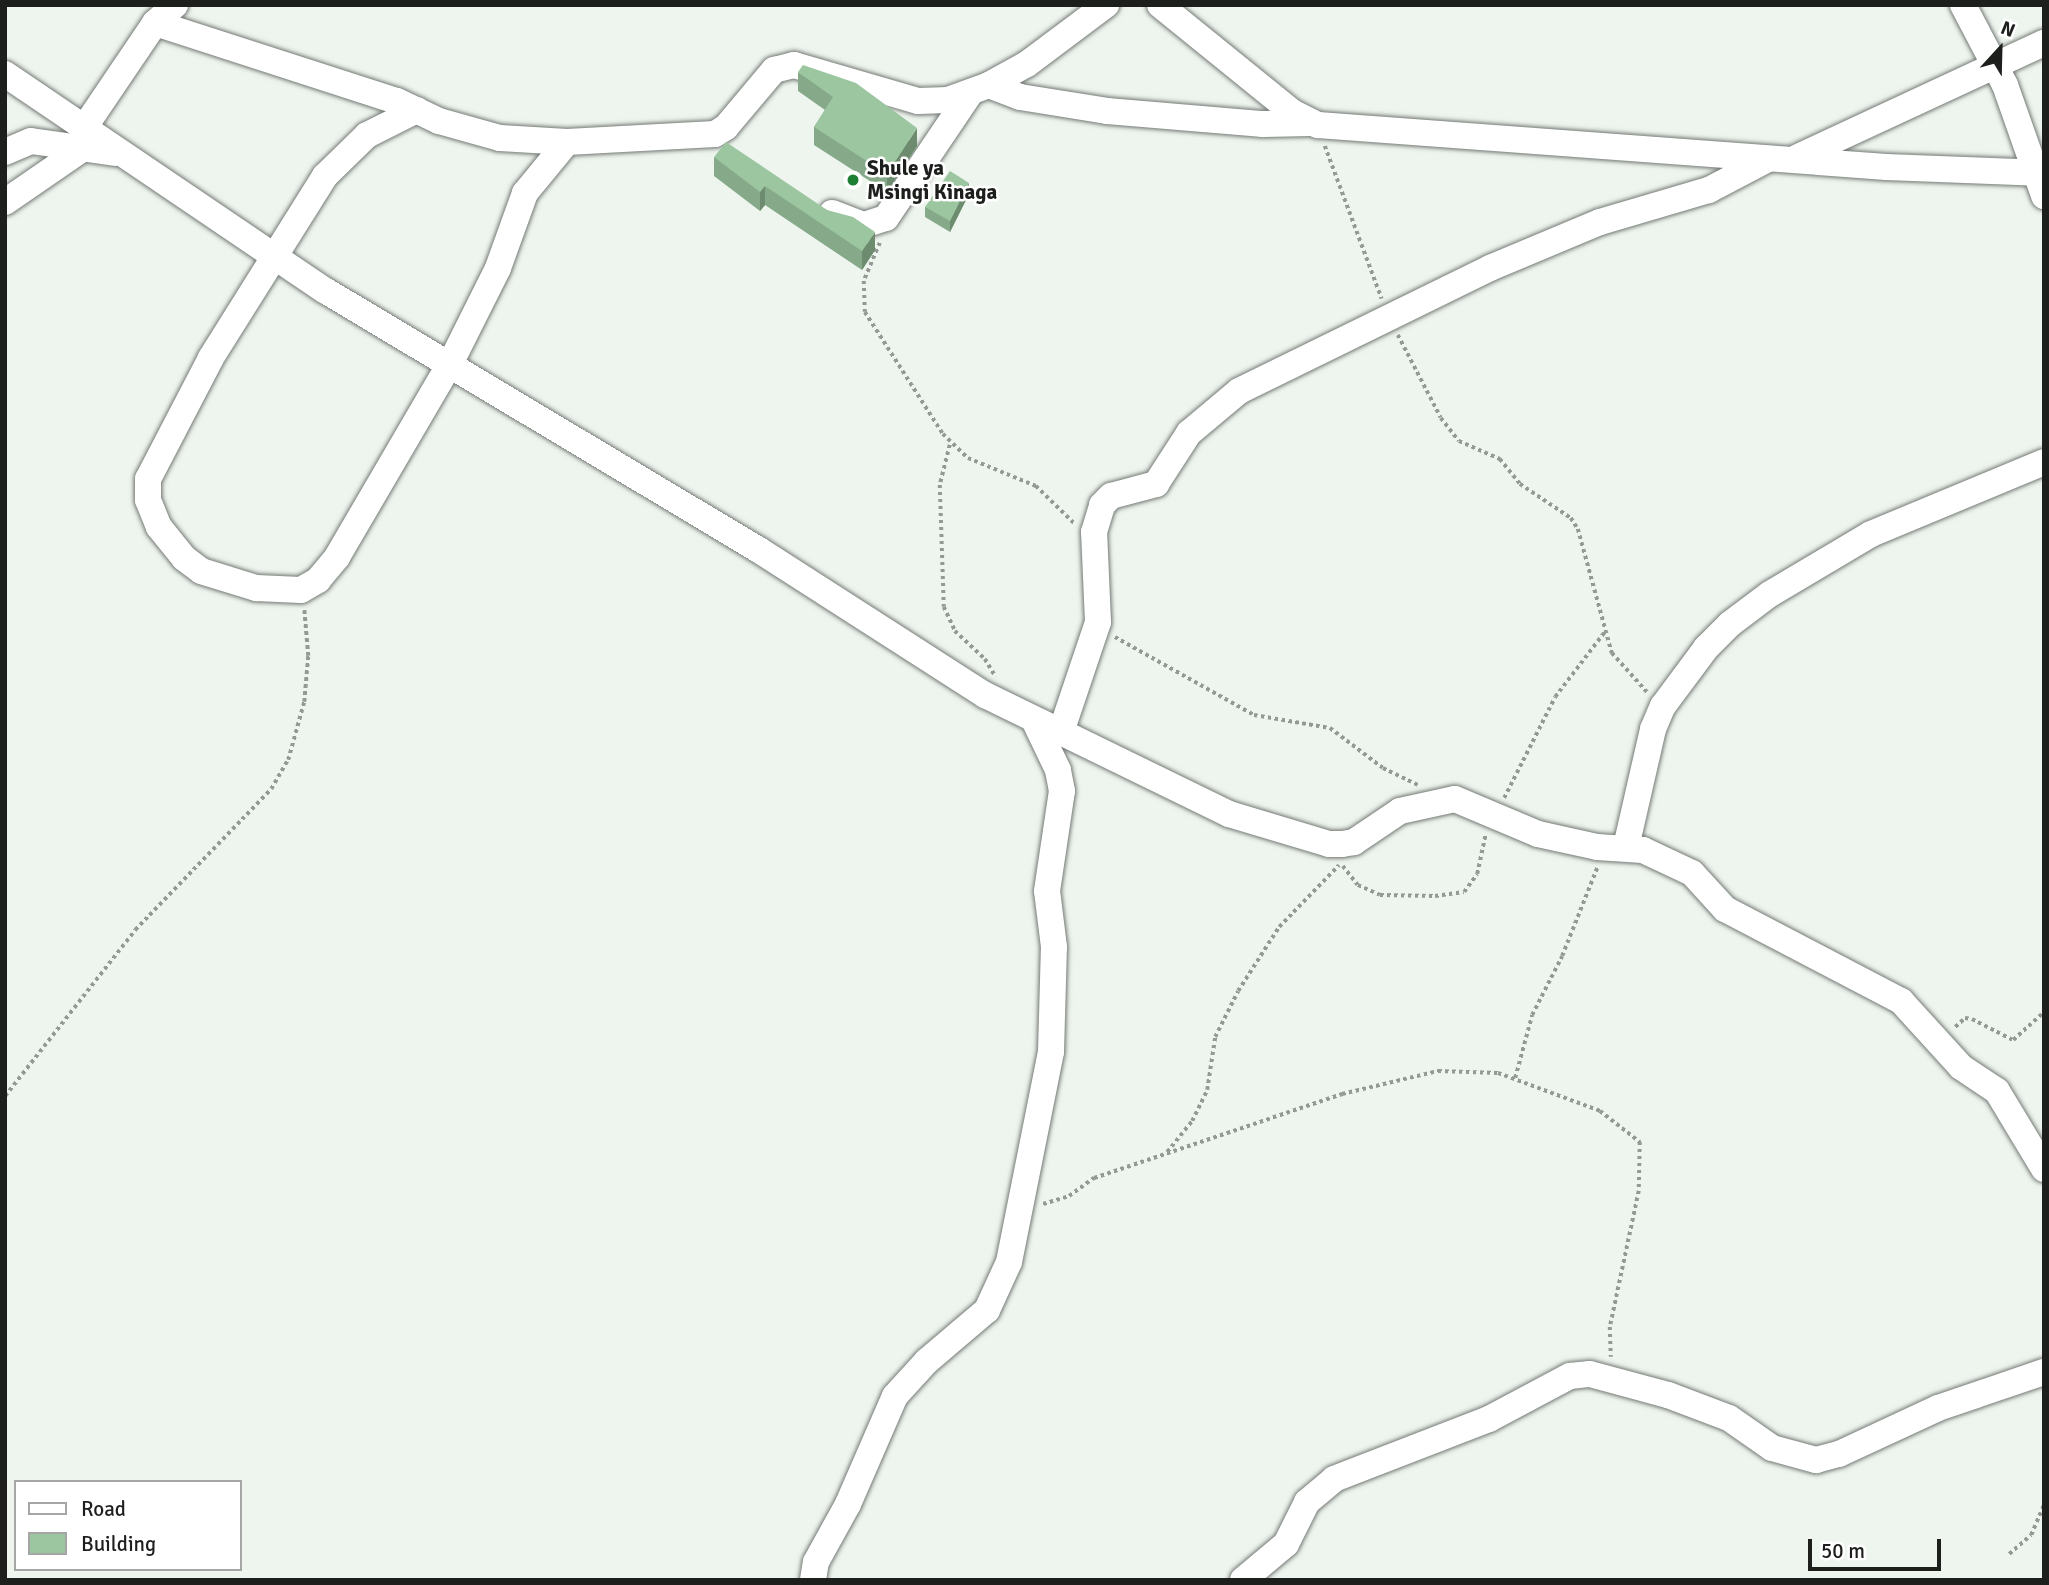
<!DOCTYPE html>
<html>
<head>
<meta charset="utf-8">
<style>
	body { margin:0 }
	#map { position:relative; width:2049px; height:1585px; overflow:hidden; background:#eef4ee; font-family:Signika,sans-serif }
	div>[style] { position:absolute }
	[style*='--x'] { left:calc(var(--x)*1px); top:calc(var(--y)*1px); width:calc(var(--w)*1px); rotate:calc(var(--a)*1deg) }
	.path>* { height:3.5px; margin-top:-1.75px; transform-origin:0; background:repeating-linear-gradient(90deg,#959995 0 3.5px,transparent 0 7px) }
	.roads { filter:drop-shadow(0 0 2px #747a75) drop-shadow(0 0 2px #747a75) }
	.minor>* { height:26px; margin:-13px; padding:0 13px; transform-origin:13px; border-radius:13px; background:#fff }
	.wall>* { inset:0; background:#86aa89 }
	.shaded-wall>* { inset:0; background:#6d8b6f }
	.building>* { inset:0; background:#9cc69f }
	.dots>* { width:19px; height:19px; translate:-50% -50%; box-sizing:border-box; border:4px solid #fff; border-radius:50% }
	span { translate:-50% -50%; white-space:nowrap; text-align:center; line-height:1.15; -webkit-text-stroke:5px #fff; paint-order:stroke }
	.poi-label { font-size:21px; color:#1d1f1d; font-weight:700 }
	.left { translate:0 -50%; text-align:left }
	.frame { position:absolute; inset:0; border:7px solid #1d1f1d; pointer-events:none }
	.legend { position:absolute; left:14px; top:1480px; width:228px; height:91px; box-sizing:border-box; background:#fff; border:2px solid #a5a5a5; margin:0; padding:9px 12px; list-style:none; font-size:21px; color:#1d1f1d }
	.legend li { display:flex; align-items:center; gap:14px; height:35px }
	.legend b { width:35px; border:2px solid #a5a5a5 }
	.north { position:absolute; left:1965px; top:14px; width:70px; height:70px; -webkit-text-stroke:5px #fff; paint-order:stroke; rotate:22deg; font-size:19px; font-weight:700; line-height:28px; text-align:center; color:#1d1f1d }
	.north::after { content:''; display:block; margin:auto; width:24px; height:32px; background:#1d1f1d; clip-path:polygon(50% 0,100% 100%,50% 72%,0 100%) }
	.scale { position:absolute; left:1808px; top:1539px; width:133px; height:32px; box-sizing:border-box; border:4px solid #1d1f1d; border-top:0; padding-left:9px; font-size:21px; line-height:24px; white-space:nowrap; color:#1d1f1d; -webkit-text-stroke:5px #fff; paint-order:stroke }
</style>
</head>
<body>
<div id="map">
	<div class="path">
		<i style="--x:1325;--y:146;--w:163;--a:69.6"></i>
		<i style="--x:880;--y:243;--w:41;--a:112.8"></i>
		<i style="--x:864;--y:281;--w:31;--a:88"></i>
		<i style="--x:865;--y:312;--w:145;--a:57.4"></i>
		<i style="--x:943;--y:434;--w:35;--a:44"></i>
		<i style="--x:968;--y:458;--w:74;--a:22.4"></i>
		<i style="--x:1036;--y:486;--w:54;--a:44.3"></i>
		<i style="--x:1398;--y:335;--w:93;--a:62.6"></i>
		<i style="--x:1441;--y:418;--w:29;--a:52"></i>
		<i style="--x:1459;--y:441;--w:45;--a:23.7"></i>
		<i style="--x:1500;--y:459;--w:32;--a:51"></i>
		<i style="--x:1520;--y:484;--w:61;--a:33.7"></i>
		<i style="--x:1571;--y:518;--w:13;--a:58"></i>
		<i style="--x:1578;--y:529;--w:129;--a:74.7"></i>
		<i style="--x:1612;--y:653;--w:54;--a:48"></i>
		<i style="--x:950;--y:445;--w:41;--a:104"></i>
		<i style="--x:940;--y:485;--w:122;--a:88.1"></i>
		<i style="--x:944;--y:607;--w:26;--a:65"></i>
		<i style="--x:955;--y:631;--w:41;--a:43"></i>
		<i style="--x:985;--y:659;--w:21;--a:59"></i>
		<i style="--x:1115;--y:637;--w:159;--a:29.3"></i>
		<i style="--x:1254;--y:715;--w:77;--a:9.7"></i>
		<i style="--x:1330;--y:728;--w:66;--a:37"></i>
		<i style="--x:1383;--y:768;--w:39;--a:26"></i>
		<i style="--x:1504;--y:798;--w:113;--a:-63.2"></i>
		<i style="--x:1555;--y:697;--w:81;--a:-52.6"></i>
		<i style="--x:1343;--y:866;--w:24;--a:52"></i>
		<i style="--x:1358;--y:885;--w:24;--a:24"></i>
		<i style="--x:1380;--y:895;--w:55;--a:1"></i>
		<i style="--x:1435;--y:896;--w:29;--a:-8"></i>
		<i style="--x:1464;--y:892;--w:22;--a:-54"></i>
		<i style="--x:1477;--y:874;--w:39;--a:-78"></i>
		<i style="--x:1955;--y:1027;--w:13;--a:-42"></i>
		<i style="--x:1965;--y:1018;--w:7;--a:8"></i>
		<i style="--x:1972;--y:1019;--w:46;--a:27.1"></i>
		<i style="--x:2013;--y:1040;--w:42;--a:-42.1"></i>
		<i style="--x:1515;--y:1078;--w:65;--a:-74.9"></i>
		<i style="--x:1532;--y:1015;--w:66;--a:-63"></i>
		<i style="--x:1562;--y:956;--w:95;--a:-68.3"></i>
		<i style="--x:5;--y:1096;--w:211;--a:-51.9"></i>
		<i style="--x:135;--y:930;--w:196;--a:-46"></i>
		<i style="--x:271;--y:789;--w:34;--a:-60"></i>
		<i style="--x:288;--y:760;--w:60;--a:-74.6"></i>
		<i style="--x:304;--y:702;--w:46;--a:-85"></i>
		<i style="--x:308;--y:656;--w:47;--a:-94.9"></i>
		<i style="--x:1167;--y:1152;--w:40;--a:-51"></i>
		<i style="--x:1192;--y:1121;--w:34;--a:-64"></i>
		<i style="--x:1207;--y:1090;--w:54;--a:-81.4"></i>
		<i style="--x:1215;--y:1037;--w:51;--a:-63.4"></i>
		<i style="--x:1238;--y:991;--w:76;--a:-57.4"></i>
		<i style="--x:1279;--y:927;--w:86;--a:-45.9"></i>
		<i style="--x:1043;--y:1204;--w:27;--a:-17"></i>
		<i style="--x:1069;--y:1196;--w:31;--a:-36"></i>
		<i style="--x:1094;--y:1178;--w:262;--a:-18.7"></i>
		<i style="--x:1342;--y:1094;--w:99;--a:-13.5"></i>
		<i style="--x:1438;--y:1071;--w:60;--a:1.9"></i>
		<i style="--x:1498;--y:1073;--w:109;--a:20.4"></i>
		<i style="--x:1600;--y:1111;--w:51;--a:37.8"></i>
		<i style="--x:1640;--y:1142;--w:49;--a:91.2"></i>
		<i style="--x:1639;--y:1191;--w:139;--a:102"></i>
		<i style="--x:1610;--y:1327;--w:30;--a:88"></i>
		<i style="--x:2009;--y:1554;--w:29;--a:-41"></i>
		<i style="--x:2031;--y:1535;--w:34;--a:-67"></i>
	</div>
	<div class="roads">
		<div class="minor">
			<i style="--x:1160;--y:5;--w:170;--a:39"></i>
			<i style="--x:1292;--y:112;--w:29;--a:27"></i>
			<i style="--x:1318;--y:125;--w:570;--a:4.23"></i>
			<i style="--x:1886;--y:167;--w:158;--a:2.2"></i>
			<i style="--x:1963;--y:5;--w:90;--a:62.3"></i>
			<i style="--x:2005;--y:85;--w:118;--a:70.6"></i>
			<i style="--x:155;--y:23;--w:254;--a:17.9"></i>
			<i style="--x:397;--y:101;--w:47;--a:25.5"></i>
			<i style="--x:439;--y:121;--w:63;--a:15.6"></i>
			<i style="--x:500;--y:138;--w:67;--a:3.4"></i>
			<i style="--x:567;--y:142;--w:148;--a:-3.1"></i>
			<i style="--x:715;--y:134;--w:13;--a:-32"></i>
			<i style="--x:726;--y:127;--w:75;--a:-49.9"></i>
			<i style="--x:774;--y:70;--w:21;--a:-14"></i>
			<i style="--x:794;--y:65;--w:129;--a:16.2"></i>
			<i style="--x:918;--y:101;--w:30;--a:-2"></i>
			<i style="--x:948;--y:100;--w:44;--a:-20.1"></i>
			<i style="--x:989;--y:85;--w:43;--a:-28.9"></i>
			<i style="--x:1027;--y:64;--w:99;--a:-36.8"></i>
			<i style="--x:5;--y:74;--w:387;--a:34.1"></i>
			<i style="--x:326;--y:291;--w:505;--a:30.89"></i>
			<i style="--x:759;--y:550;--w:269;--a:32.7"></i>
			<i style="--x:985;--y:695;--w:271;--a:26"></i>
			<i style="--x:1229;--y:814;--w:104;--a:16.7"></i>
			<i style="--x:1329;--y:844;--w:13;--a:0"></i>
			<i style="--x:1342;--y:844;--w:12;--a:-9"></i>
			<i style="--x:1354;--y:842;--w:55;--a:-34"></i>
			<i style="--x:1400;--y:811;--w:56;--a:-12.3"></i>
			<i style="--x:1455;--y:799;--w:90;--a:22.9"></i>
			<i style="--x:1538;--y:834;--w:60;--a:12.4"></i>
			<i style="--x:1597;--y:847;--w:46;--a:3.7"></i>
			<i style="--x:1643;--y:850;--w:54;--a:25.1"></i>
			<i style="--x:1692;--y:873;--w:49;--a:47.5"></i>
			<i style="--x:1725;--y:909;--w:199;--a:27.6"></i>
			<i style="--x:1901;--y:1001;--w:89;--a:47.7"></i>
			<i style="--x:1961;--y:1067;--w:43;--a:33.7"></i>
			<i style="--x:1997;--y:1091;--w:91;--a:58.9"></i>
			<i style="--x:989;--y:85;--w:33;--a:21"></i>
			<i style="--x:1020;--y:97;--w:88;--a:9.1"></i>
			<i style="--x:1107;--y:111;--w:157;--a:4.8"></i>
			<i style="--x:1263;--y:124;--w:48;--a:-1.2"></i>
			<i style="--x:417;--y:110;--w:56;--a:153.4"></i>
			<i style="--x:367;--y:135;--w:59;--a:135.7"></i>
			<i style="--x:325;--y:176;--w:215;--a:122.1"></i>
			<i style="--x:211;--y:358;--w:136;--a:117.5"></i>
			<i style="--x:148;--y:479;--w:21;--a:90"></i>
			<i style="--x:148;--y:500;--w:29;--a:68"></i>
			<i style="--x:159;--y:527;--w:40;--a:51"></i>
			<i style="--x:184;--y:558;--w:21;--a:37"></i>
			<i style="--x:201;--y:571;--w:58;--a:17.2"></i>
			<i style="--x:256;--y:588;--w:45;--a:2.5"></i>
			<i style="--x:301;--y:590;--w:20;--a:-30"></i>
			<i style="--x:318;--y:580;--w:30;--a:-50"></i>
			<i style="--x:337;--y:557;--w:226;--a:-59.7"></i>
			<i style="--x:451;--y:362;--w:105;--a:-63.4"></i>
			<i style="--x:498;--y:268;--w:80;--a:-70.2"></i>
			<i style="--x:525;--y:193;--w:66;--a:-50.5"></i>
			<i style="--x:84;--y:128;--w:127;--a:-55.9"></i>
			<i style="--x:155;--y:23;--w:27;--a:-42"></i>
			<i style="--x:5;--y:152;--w:28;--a:-23"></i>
			<i style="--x:31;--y:141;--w:85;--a:8.1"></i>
			<i style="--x:1798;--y:157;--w:271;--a:-24.9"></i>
			<i style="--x:5;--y:202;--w:93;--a:-34.5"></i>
			<i style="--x:832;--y:213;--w:34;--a:21"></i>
			<i style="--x:864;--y:225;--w:23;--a:-18"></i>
			<i style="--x:886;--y:218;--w:152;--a:-56"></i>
			<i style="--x:1061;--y:732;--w:116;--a:-71.4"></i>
			<i style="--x:1098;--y:622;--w:90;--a:-92.5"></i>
			<i style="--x:1094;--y:532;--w:28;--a:-73"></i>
			<i style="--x:1102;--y:505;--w:13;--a:-45"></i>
			<i style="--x:1111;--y:496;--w:47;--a:-14.9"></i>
			<i style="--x:1156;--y:484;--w:61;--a:-57.1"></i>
			<i style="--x:1189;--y:433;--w:65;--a:-40"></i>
			<i style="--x:1239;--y:391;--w:280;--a:-26.1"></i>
			<i style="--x:1490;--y:268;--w:119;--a:-22.7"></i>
			<i style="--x:1600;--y:222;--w:114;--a:-16.4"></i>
			<i style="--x:1709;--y:190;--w:67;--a:-27.7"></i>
			<i style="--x:1626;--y:847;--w:121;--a:-77.1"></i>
			<i style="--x:1653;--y:729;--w:25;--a:-67"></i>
			<i style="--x:1663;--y:706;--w:72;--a:-53.4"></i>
			<i style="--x:1706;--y:648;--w:34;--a:-45"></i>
			<i style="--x:1730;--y:624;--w:50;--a:-36.9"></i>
			<i style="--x:1770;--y:594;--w:117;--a:-30.7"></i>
			<i style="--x:1871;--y:534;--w:187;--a:-22.6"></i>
			<i style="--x:813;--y:1580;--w:18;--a:-81"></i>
			<i style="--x:816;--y:1562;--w:66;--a:-61.1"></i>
			<i style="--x:848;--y:1504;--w:118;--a:-66.5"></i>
			<i style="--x:895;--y:1396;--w:47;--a:-47.6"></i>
			<i style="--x:927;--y:1361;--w:79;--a:-40.4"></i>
			<i style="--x:987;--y:1310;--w:53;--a:-65.4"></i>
			<i style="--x:1009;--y:1262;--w:214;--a:-78.7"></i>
			<i style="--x:1051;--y:1052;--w:105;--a:-88.4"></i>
			<i style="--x:1054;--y:947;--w:56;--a:-97.1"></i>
			<i style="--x:1047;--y:891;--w:101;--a:-81.5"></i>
			<i style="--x:1062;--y:791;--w:21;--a:-101"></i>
			<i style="--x:1058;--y:770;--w:55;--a:-115.6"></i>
			<i style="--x:1243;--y:1580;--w:56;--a:-39.9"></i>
			<i style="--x:1286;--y:1544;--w:47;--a:-63.4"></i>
			<i style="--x:1307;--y:1502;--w:35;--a:-40"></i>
			<i style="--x:1334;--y:1479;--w:166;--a:-21.2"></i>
			<i style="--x:1489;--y:1419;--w:92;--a:-28"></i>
			<i style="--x:1570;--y:1376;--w:20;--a:-6"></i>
			<i style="--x:1590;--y:1374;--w:81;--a:15.1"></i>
			<i style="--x:1668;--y:1395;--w:65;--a:20.7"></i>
			<i style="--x:1729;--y:1418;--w:52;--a:34.9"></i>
			<i style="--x:1772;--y:1448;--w:46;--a:15.3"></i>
			<i style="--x:1816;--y:1460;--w:24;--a:-15"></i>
			<i style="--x:1839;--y:1454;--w:109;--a:-24.9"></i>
			<i style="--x:1938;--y:1408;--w:112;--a:-18.8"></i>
		</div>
	</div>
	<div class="wall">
		<i style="clip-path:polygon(798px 72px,917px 146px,887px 192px,814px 145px,814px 127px,825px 110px,798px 91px)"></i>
		<i style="clip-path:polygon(714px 157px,827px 210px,875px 250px,862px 270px,765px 205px,760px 211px,714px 176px)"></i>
		<i style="clip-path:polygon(969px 194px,950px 232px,925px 217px,925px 207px)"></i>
	</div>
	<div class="shaded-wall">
		<i style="clip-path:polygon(917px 128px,917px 146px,887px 192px,887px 174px)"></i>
		<i style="clip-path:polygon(969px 183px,969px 194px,950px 232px,950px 221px)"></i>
		<i style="clip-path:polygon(765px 186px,765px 205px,760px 211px,760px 192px)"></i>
		<i style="clip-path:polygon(875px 232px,875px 250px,862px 270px,862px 251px)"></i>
	</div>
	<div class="building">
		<i style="clip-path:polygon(803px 65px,856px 83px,917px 128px,887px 174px,814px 127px,833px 97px,798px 72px)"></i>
		<i style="clip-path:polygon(726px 142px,827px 210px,853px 217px,875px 232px,862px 251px,765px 186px,760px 192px,714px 157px)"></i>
		<i style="clip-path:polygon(950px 171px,969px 183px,950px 221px,925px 207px)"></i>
	</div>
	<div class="dots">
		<i style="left:853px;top:180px;background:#1c7f32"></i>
	</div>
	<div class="poi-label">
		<span class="left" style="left:867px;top:180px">Shule ya<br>Msingi Kinaga</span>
	</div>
	<div class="frame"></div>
	<ul class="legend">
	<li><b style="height:9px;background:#fff"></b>Road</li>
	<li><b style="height:19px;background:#9cc69f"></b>Building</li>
	</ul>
	<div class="north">N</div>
	<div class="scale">50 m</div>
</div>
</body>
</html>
